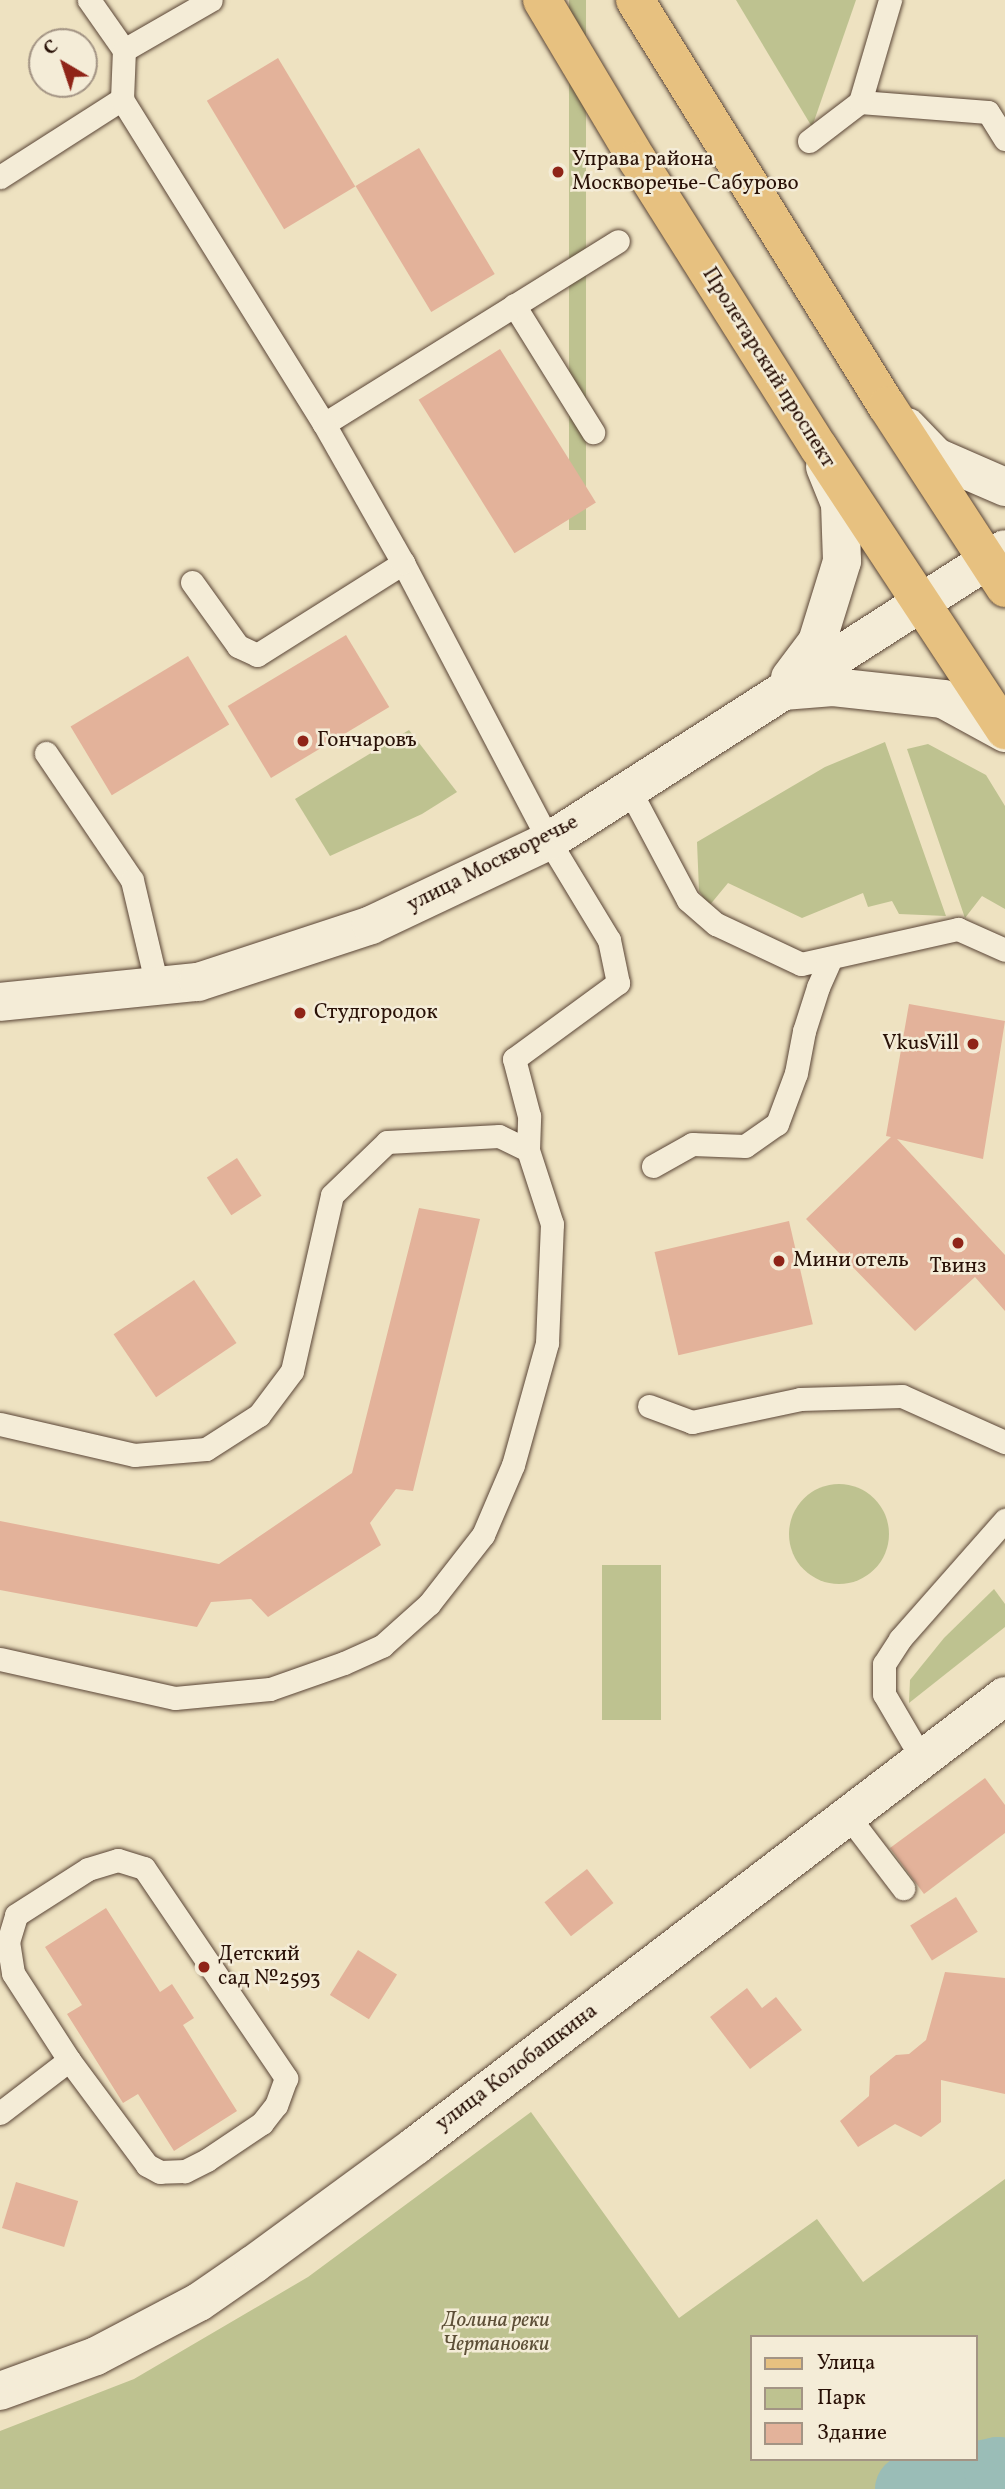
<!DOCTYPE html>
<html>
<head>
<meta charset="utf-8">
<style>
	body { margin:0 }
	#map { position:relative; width:1005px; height:2489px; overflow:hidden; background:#eee2c1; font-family:Vollkorn,serif }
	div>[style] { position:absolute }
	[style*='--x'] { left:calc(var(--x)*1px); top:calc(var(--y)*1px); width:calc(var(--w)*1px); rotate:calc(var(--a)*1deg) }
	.green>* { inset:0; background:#bec290; transform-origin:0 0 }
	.round { border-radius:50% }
	.river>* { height:68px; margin:-34px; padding:0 34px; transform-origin:34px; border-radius:34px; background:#9abdb7 }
	.building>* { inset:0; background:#e3b29a; transform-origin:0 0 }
	.roads { filter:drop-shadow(0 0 2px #5a4536) drop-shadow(0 0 2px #5a4536) }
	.lane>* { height:23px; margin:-11.5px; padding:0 11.5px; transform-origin:11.5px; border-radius:11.5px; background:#f4ecd7 }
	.street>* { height:38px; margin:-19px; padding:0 19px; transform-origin:19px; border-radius:19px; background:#f4ecd7 }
	.secondary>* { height:38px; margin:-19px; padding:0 19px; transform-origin:19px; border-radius:19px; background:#f4ecd7 }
	.primary>* { height:38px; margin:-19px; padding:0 19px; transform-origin:19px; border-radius:19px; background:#e7c180 }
	.dots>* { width:19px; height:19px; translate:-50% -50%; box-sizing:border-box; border:4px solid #f4ecd7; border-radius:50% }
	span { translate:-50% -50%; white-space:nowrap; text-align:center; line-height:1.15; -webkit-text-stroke:5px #f4ecd7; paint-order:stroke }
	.poi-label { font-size:21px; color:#291107 }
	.left { translate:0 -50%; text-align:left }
	.right { translate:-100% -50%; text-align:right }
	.street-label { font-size:21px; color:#291107 }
	.park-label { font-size:21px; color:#5d4f37; font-style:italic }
	.legend { position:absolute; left:750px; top:2335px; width:228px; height:126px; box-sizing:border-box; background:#f4ecd7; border:2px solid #a39484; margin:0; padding:9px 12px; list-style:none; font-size:21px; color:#291107 }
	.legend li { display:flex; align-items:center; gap:14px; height:35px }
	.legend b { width:35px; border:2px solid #a39484 }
	.north { position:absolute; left:28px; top:28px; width:70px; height:70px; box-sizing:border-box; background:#f4ecd7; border:2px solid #a39484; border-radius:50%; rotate:321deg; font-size:19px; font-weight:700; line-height:28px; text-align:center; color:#291107 }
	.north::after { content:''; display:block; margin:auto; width:24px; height:32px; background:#8f2418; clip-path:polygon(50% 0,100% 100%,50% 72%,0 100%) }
</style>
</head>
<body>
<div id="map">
	<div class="green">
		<i style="left:569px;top:0;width:17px;height:530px"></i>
		<i style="clip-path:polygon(736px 0,856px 0,812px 127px)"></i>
		<i style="clip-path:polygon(409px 730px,457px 792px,422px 814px,330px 856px,295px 799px)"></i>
		<i style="clip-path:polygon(885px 742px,946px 916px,899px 914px,892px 901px,868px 907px,863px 893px,802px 918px,728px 883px,709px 906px,699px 891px,697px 842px,825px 767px)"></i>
		<i style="clip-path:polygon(928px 744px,986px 775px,1005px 806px,1005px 909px,982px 896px,965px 918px,907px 749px)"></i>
		<i class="round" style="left:789px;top:1484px;width:100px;height:100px"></i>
		<i style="left:602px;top:1565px;width:59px;height:155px"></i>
		<i style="clip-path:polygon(994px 1589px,1005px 1604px,1005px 1627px,909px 1703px,910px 1680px,944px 1638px)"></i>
		<i style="clip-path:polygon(evenodd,531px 2112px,679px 2318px,817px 2219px,863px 2282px,1005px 2179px,1005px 2489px,0 2489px,0 2431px,134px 2379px,308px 2277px,531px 2112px,751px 2337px,975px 2337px,975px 2459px,751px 2459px,751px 2337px)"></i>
	</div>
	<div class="river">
		<i style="--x:909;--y:2489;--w:91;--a:-11.4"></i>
		<i style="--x:998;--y:2471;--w:8;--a:23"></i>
	</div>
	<div class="building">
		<i style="left:278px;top:58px;width:150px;height:83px;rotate:59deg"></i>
		<i style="left:419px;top:148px;width:147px;height:74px;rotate:59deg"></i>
		<i style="left:500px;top:349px;width:181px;height:96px;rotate:58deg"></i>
		<i style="left:346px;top:635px;width:84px;height:138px;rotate:59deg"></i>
		<i style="left:188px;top:656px;width:80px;height:137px;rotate:59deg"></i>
		<i style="clip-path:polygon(909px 1004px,1005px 1021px,983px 1159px,897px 1139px,1005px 1255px,1005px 1311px,975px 1277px,915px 1331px,806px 1219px,891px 1137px,886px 1136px)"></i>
		<i style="left:237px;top:1158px;width:45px;height:36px;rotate:57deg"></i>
		<i style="clip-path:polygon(419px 1208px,480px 1219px,413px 1491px,396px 1489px,370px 1523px,381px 1545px,268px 1617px,251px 1599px,211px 1602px,197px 1627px,0 1590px,0 1521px,219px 1564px,352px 1473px)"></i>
		<i style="left:789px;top:1221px;width:106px;height:138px;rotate:77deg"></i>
		<i style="left:194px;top:1280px;width:76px;height:97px;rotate:56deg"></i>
		<i style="clip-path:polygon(985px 1778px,1005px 1805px,1005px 1833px,924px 1894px,890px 1848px)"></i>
		<i style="left:587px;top:1869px;width:43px;height:54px;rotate:52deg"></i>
		<i style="left:956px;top:1897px;width:41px;height:54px;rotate:58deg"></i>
		<i style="clip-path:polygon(106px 1908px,160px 1992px,172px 1984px,194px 2018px,183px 2025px,237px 2111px,174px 2151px,138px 2094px,123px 2103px,67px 2014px,82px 2005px,45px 1947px)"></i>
		<i style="left:358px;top:1950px;width:46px;height:53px;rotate:32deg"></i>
		<i style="clip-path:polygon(945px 1972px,1005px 1978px,1005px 2094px,941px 2080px,941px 2122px,921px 2137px,895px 2124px,858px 2147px,840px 2121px,869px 2096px,870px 2076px,896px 2055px,909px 2054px,926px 2040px)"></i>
		<i style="clip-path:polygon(747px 1988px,762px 2008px,776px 1997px,802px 2030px,750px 2069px,710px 2017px)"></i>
		<i style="left:16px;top:2182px;width:65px;height:48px;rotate:17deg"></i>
	</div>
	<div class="roads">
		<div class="lane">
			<i style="--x:89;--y:0;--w:61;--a:55"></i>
			<i style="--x:860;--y:102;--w:128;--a:4.5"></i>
			<i style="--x:988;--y:112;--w:32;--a:58"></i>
			<i style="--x:809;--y:141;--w:64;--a:-37.4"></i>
			<i style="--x:860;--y:102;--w:106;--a:-73.6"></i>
			<i style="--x:0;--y:177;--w:145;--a:-32.6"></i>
			<i style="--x:514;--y:305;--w:150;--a:58.1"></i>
			<i style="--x:324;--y:424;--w:346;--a:-31.9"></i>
			<i style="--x:192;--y:582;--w:79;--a:54.3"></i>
			<i style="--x:238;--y:646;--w:21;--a:25"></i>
			<i style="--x:257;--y:655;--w:173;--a:-32.2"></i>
			<i style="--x:46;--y:753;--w:153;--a:55.9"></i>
			<i style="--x:132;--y:880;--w:109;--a:76.7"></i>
			<i style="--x:630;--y:791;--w:123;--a:62"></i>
			<i style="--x:688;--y:900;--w:37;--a:41"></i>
			<i style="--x:716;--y:924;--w:94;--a:25.2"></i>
			<i style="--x:801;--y:964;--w:161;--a:-12.6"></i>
			<i style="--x:958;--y:929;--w:51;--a:24.1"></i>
			<i style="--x:653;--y:1166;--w:45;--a:-29.4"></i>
			<i style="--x:692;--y:1144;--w:53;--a:2.2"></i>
			<i style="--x:745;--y:1146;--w:39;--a:-35"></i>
			<i style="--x:777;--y:1124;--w:54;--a:-69.6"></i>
			<i style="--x:796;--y:1073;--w:43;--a:-79.2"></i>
			<i style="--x:804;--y:1031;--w:46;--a:-72.3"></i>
			<i style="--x:818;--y:987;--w:32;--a:-66"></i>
			<i style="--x:649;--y:1406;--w:46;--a:20.4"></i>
			<i style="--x:692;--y:1422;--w:110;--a:-12"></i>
			<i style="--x:800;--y:1399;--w:102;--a:-1.7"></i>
			<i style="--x:902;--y:1396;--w:113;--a:24.1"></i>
			<i style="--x:0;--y:1424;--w:138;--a:13"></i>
			<i style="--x:134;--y:1455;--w:72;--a:-4.8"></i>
			<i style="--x:206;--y:1449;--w:63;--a:-32.7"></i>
			<i style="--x:259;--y:1415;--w:55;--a:-53.1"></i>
			<i style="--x:292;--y:1371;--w:180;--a:-77.2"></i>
			<i style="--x:332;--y:1195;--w:76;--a:-43.9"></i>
			<i style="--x:387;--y:1142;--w:112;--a:-3.1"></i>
			<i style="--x:499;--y:1136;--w:32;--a:26"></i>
			<i style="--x:0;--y:1659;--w:179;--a:12.6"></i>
			<i style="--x:175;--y:1698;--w:95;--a:-5.4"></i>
			<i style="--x:270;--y:1689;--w:78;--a:-19.4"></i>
			<i style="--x:344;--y:1663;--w:42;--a:-24.1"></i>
			<i style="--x:382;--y:1646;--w:63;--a:-41.8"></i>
			<i style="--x:429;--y:1604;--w:88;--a:-52"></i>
			<i style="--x:483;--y:1535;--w:76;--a:-66.8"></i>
			<i style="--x:513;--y:1465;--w:127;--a:-74.4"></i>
			<i style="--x:547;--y:1343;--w:119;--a:-87.6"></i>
			<i style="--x:552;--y:1224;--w:78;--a:-108"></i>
			<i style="--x:528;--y:1150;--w:34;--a:-88"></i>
			<i style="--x:529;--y:1116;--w:59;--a:-104.7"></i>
			<i style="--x:514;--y:1059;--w:129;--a:-36.2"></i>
			<i style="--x:618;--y:983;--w:44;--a:-101.8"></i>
			<i style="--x:609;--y:940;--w:116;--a:-121.2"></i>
			<i style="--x:549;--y:841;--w:314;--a:-117.7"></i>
			<i style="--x:403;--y:563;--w:160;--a:-119.6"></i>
			<i style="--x:324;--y:424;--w:383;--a:-121.9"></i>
			<i style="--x:122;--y:99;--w:49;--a:-87.7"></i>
			<i style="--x:124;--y:50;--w:100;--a:-29.9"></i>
			<i style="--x:922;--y:1759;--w:75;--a:-120.3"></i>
			<i style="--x:884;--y:1694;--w:30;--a:-90"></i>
			<i style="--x:884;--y:1664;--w:30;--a:-57"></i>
			<i style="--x:900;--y:1639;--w:159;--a:-48.6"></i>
			<i style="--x:848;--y:1816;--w:91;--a:52.6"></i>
			<i style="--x:118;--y:1860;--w:27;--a:17"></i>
			<i style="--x:144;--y:1868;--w:254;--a:55.9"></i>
			<i style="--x:286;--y:2078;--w:29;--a:110"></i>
			<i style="--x:276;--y:2105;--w:23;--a:128"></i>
			<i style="--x:262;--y:2123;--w:66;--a:146.1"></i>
			<i style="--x:207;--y:2160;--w:25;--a:153"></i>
			<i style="--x:185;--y:2171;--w:25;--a:178"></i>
			<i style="--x:160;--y:2172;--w:15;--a:-152"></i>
			<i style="--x:147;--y:2165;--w:131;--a:-126.6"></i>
			<i style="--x:69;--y:2060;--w:103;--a:-122.8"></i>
			<i style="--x:13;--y:1973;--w:31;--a:-99"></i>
			<i style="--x:8;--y:1942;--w:28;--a:-73"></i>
			<i style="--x:16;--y:1915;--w:85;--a:-32.6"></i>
			<i style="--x:88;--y:1869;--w:31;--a:-17"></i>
			<i style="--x:0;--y:2113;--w:87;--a:-37.5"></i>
		</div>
		<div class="street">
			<i style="--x:0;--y:2391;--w:102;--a:-20"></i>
			<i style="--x:96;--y:2356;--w:116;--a:-27.7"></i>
			<i style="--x:199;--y:2302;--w:67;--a:-34.6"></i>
			<i style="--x:254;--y:2264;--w:200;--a:-36.2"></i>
			<i style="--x:415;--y:2146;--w:742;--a:-37.33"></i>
		</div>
		<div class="secondary">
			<i style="--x:907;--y:427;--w:42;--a:46"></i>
			<i style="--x:936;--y:457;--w:75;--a:23.5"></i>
			<i style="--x:790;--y:678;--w:45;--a:-53.1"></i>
			<i style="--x:817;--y:642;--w:85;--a:-72.8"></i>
			<i style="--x:842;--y:561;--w:57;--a:-92"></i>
			<i style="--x:840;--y:504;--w:40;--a:-112"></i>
			<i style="--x:783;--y:691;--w:50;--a:-4.6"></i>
			<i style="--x:833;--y:687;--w:111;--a:6.2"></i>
			<i style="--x:943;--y:699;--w:71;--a:28.7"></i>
			<i style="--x:0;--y:1002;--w:199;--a:-5.8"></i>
			<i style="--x:198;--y:982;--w:182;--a:-18.2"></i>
			<i style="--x:371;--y:925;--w:197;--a:-25.3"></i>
			<i style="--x:549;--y:841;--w:541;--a:-32.63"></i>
		</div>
		<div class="primary">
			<i style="--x:542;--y:0;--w:187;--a:59.2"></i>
			<i style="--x:638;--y:161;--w:339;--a:57.8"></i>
			<i style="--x:819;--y:448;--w:338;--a:56.6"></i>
			<i style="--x:635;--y:0;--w:478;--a:58.2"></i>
			<i style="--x:887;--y:406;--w:217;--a:57"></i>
		</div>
	</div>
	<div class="dots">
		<i style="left:558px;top:172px;background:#8f2418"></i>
		<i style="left:303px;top:741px;background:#8f2418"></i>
		<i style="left:300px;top:1013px;background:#8f2418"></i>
		<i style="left:973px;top:1044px;background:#8f2418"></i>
		<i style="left:958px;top:1243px;background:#8f2418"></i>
		<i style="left:779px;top:1261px;background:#8f2418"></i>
		<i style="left:204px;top:1967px;background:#8f2418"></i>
	</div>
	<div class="poi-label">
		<span class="left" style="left:572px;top:172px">Управа района<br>Москворечье-Сабурово</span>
		<span class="left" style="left:317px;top:741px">Гончаровъ</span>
		<span class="left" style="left:314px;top:1013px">Студгородок</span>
		<span class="right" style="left:959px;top:1044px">VkusVill</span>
		<span class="left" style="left:793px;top:1261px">Мини отель</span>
		<span style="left:958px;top:1267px">Твинз</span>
		<span class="left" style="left:218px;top:1967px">Детский<br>сад №2593</span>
	</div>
	<div class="street-label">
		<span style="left:768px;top:368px;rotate:58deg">Пролетарский проспект</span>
		<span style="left:493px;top:864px;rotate:-27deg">улица Москворечье</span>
		<span style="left:517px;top:2068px;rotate:-37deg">улица Колобашкина</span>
	</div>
	<div class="park-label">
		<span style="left:496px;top:2333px">Долина реки<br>Чертановки</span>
	</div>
	<ul class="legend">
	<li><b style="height:9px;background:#e7c180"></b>Улица</li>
	<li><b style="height:19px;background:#bec290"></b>Парк</li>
	<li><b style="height:19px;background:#e3b29a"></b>Здание</li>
	</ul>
	<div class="north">С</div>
</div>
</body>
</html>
